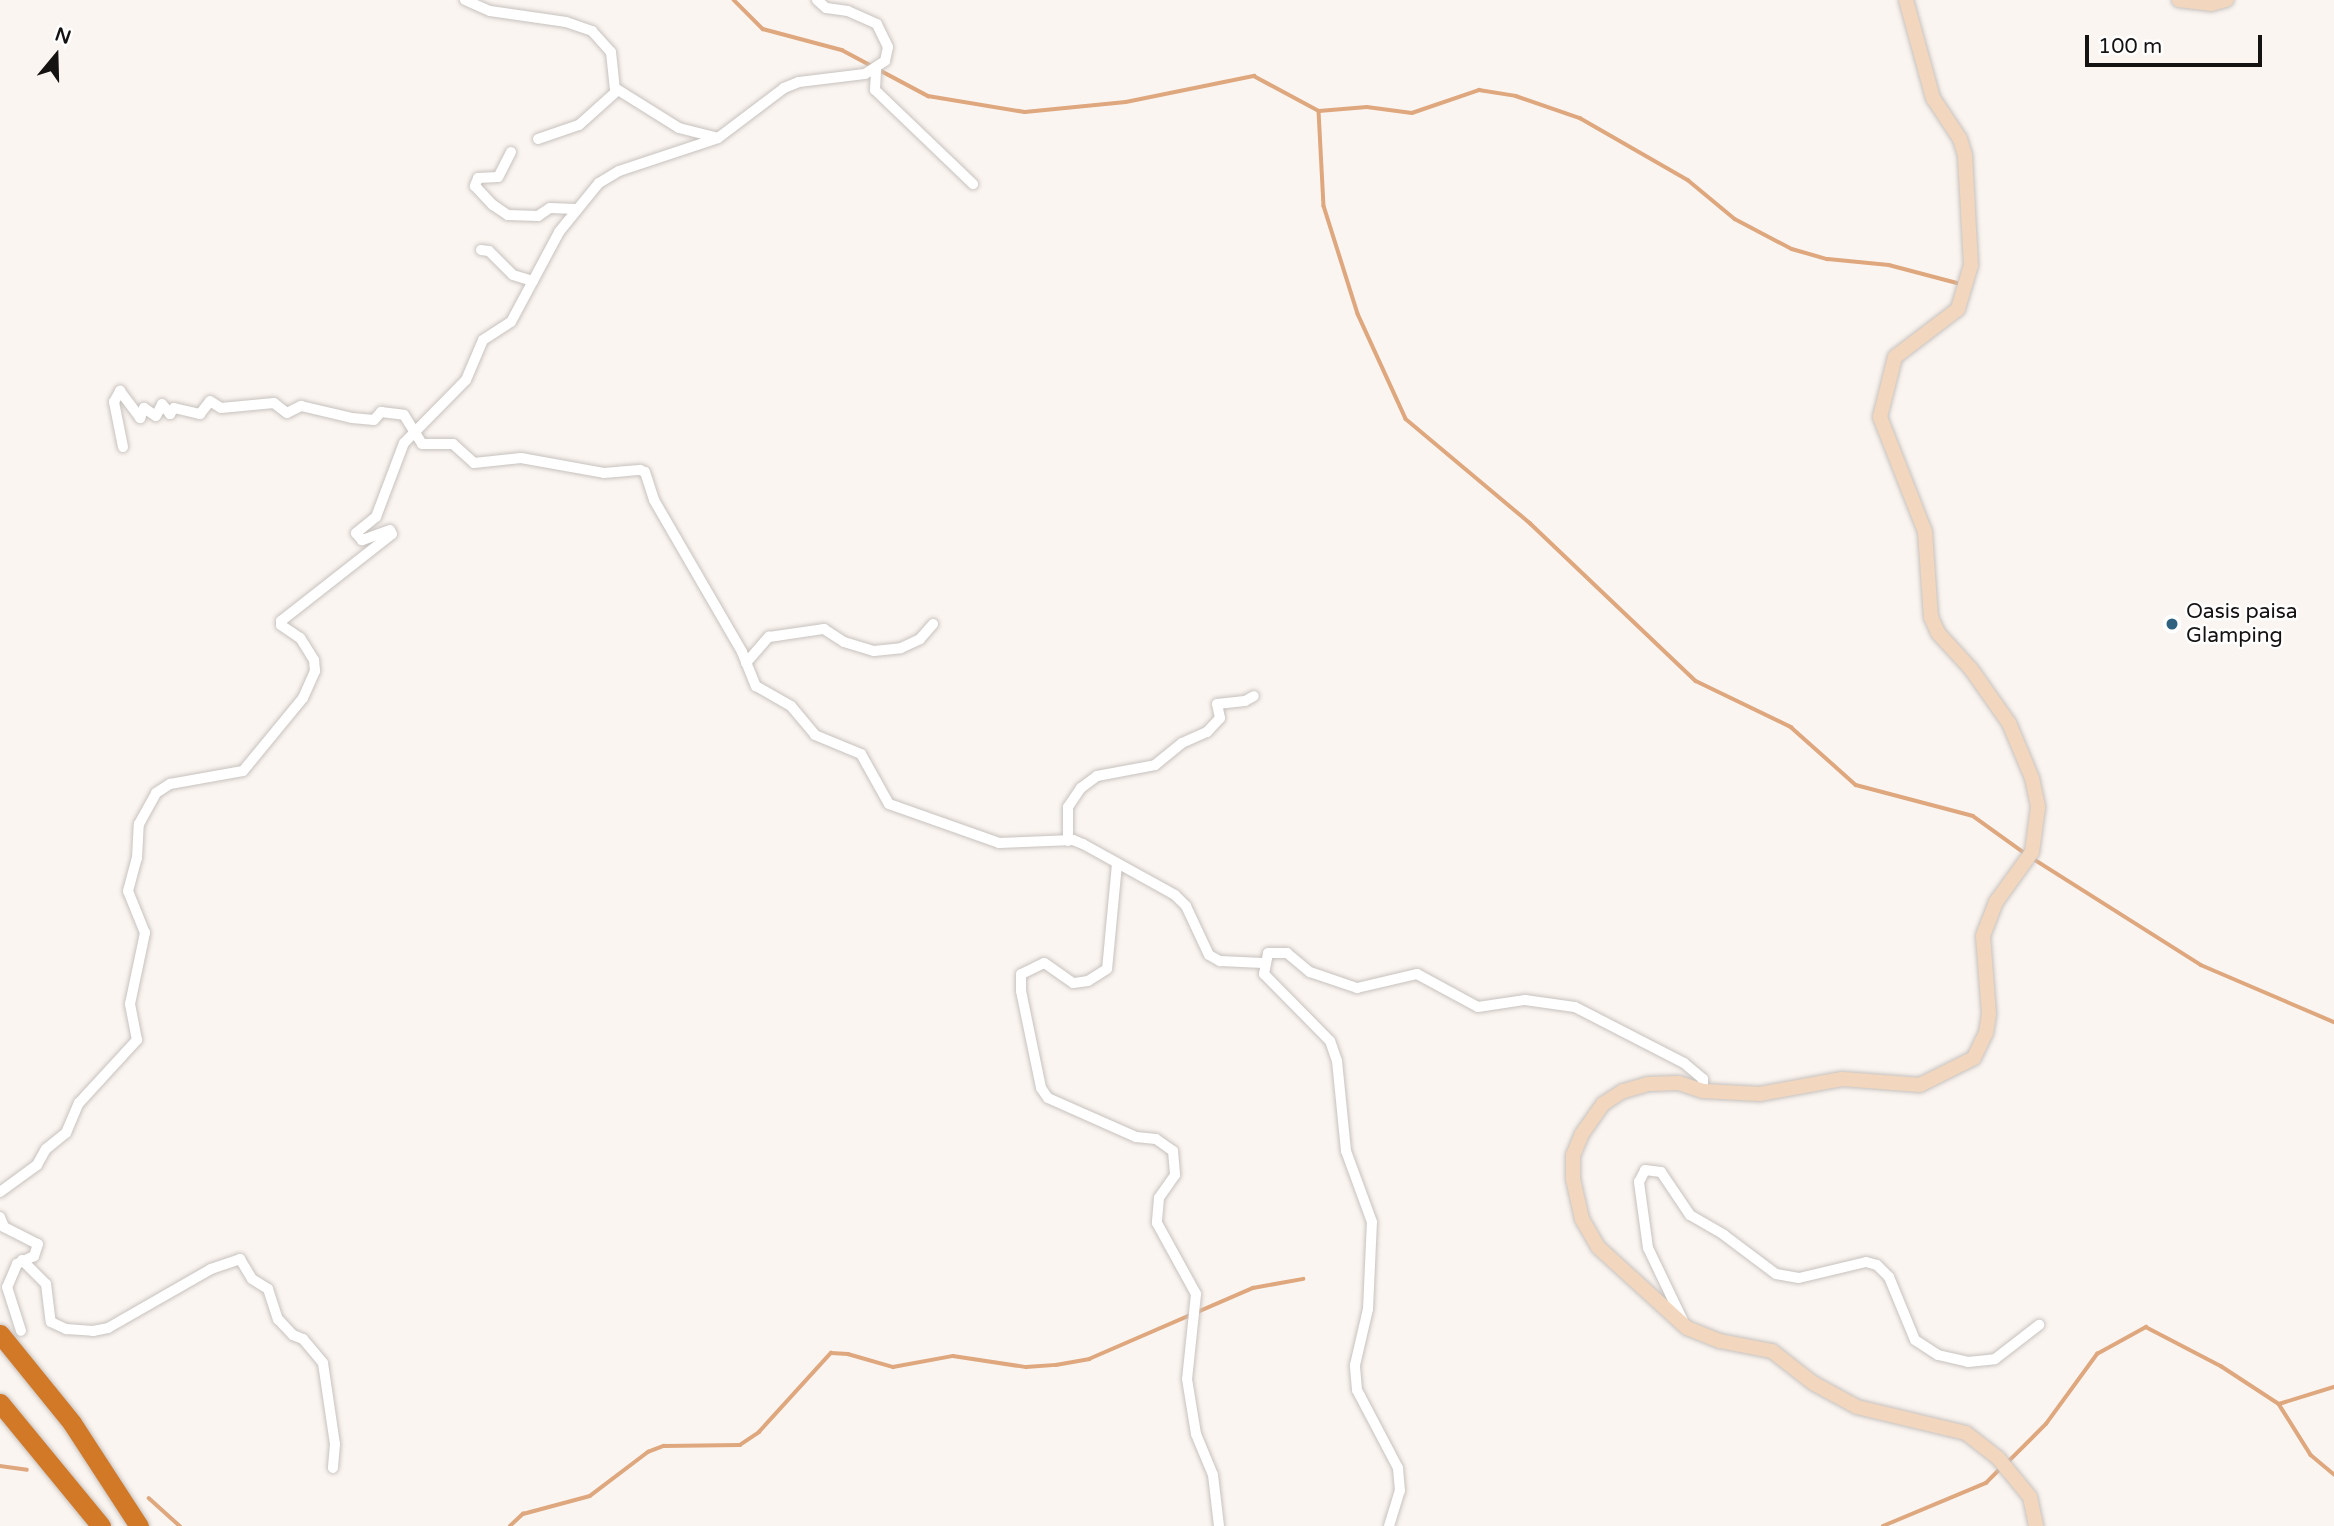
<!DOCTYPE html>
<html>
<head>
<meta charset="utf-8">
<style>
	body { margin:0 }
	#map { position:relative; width:2334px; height:1526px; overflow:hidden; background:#fbf5f1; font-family:"Varela Round",sans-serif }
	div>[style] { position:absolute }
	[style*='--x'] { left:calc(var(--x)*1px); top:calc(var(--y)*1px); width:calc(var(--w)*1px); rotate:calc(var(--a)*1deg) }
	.stream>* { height:3.5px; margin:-1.75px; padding:0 1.75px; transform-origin:1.75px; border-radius:1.75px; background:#dea77e }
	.roads { filter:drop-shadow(0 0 2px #c7c2be) drop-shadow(0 0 2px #c7c2be) }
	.street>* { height:10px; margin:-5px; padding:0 5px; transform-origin:5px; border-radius:5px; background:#fff }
	.secondary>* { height:14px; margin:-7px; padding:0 7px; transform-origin:7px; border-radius:7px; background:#f2d7be }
	.highway>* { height:19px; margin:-9.5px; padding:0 9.5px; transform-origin:9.5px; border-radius:9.5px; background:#d27928 }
	.dots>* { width:19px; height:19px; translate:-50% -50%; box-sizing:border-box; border:4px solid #fff; border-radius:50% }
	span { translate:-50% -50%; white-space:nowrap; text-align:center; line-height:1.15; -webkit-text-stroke:5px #fff; paint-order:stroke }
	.poi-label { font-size:21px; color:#151312 }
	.left { translate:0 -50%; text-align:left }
	.north { position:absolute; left:21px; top:21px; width:70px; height:70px; -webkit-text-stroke:5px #fff; paint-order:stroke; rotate:19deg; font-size:19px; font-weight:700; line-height:28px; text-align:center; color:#151312 }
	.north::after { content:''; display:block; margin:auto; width:24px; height:32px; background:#151312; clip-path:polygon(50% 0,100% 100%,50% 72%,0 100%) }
	.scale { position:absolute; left:2085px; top:35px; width:177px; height:32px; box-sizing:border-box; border:4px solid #151312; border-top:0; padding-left:9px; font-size:21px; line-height:24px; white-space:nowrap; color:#151312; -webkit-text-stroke:5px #fff; paint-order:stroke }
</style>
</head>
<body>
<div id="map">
	<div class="stream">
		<i style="--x:734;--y:0;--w:41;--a:45"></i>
		<i style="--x:763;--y:29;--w:82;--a:14.9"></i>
		<i style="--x:842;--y:50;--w:98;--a:28.1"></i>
		<i style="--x:928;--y:96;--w:98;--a:9.4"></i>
		<i style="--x:1025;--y:112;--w:101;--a:-5.7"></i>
		<i style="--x:1126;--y:102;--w:131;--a:-11.5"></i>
		<i style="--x:1254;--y:76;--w:74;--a:28.3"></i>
		<i style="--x:1319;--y:111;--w:48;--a:-4.8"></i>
		<i style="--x:1367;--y:107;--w:45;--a:7.6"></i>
		<i style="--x:1412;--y:113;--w:71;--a:-18.9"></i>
		<i style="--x:1479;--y:90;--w:37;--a:9"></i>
		<i style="--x:1516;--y:96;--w:68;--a:19"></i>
		<i style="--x:1580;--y:118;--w:125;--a:29.9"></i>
		<i style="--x:1688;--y:180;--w:61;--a:39.7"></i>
		<i style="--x:1735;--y:219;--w:64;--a:27.8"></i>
		<i style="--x:1792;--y:249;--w:37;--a:16"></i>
		<i style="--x:1828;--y:259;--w:61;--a:5.6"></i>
		<i style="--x:1889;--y:265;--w:70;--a:14.8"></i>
		<i style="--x:1319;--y:111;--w:95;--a:87"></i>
		<i style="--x:1324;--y:206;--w:113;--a:72.5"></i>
		<i style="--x:1358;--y:314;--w:115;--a:65.4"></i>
		<i style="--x:1406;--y:419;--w:162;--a:40"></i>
		<i style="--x:1530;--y:523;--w:229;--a:43.6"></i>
		<i style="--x:1696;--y:681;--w:106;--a:25.8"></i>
		<i style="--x:1791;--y:727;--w:87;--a:41.7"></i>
		<i style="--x:1856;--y:785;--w:121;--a:14.8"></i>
		<i style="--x:1973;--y:816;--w:65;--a:35.6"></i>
		<i style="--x:2032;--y:858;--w:200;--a:32.3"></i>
		<i style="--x:2201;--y:965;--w:145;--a:23.2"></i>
		<i style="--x:2279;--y:1404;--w:58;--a:-17.2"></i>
		<i style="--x:2007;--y:1463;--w:55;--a:-45"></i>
		<i style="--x:2046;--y:1424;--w:87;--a:-53.9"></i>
		<i style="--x:2097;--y:1354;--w:56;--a:-28.9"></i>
		<i style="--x:2146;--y:1327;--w:85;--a:27.5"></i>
		<i style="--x:2221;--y:1366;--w:69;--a:33.2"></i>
		<i style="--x:2279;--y:1404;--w:60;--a:57.9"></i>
		<i style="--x:2311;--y:1455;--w:30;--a:40"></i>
		<i style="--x:0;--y:1466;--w:27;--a:8"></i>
		<i style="--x:149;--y:1498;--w:42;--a:42.1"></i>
		<i style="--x:510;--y:1526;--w:18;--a:-43"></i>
		<i style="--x:523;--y:1514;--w:69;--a:-15"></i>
		<i style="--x:590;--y:1496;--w:73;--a:-37.2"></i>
		<i style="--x:648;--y:1452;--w:17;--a:-21"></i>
		<i style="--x:664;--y:1446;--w:76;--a:-0.8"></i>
		<i style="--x:740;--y:1445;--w:23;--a:-34"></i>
		<i style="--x:759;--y:1432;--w:107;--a:-47.7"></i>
		<i style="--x:831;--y:1353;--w:17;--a:3"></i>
		<i style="--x:848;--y:1354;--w:47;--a:16.1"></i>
		<i style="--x:893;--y:1367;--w:61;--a:-10.4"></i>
		<i style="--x:953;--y:1356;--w:74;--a:8.6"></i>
		<i style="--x:1026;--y:1367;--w:30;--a:-4"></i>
		<i style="--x:1056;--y:1365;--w:34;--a:-10"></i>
		<i style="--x:1089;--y:1359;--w:179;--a:-23.4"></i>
		<i style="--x:1253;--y:1288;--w:51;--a:-10.2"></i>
		<i style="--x:1883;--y:1526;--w:112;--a:-22.7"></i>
		<i style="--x:1986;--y:1483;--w:21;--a:-45"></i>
	</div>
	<div class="roads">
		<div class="street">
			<i style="--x:465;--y:0;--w:27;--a:24"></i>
			<i style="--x:490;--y:11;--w:77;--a:8.2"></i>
			<i style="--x:566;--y:22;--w:28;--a:19"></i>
			<i style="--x:592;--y:31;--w:28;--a:48"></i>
			<i style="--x:611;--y:52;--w:36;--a:84"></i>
			<i style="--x:615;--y:88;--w:75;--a:32"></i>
			<i style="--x:679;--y:128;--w:40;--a:14.4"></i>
			<i style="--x:876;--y:70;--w:20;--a:93"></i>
			<i style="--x:875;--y:90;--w:136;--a:43.8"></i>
			<i style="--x:538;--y:139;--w:43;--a:-18.9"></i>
			<i style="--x:579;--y:125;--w:52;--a:-41.9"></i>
			<i style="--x:511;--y:152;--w:28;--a:117"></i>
			<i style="--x:498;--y:177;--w:20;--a:177"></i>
			<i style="--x:478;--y:178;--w:9;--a:111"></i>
			<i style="--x:475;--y:186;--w:26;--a:47"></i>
			<i style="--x:493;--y:205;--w:18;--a:34"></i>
			<i style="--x:508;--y:215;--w:30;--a:2"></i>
			<i style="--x:538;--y:216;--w:14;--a:-34"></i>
			<i style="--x:550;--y:208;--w:26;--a:2"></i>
			<i style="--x:481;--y:250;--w:8;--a:7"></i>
			<i style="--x:489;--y:251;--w:34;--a:45"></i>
			<i style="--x:513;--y:275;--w:21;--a:17"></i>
			<i style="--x:123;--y:447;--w:46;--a:-101.3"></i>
			<i style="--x:114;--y:402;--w:13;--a:-61"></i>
			<i style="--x:120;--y:391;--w:34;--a:53"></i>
			<i style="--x:140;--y:418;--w:11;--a:-68"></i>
			<i style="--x:144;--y:408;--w:14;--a:34"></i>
			<i style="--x:156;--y:416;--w:13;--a:-63"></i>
			<i style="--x:162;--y:404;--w:13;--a:51"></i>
			<i style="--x:170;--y:414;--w:7;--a:-56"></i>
			<i style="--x:174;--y:408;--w:27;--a:13"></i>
			<i style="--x:200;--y:414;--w:16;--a:-52"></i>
			<i style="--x:210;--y:401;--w:13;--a:32"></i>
			<i style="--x:221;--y:408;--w:53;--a:-5.4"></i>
			<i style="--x:274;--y:403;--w:16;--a:38"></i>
			<i style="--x:287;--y:413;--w:16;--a:-27"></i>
			<i style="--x:301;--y:406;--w:52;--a:13.2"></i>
			<i style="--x:352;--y:418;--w:22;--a:5"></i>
			<i style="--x:374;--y:420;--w:11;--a:-49"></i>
			<i style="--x:381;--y:412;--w:23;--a:7"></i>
			<i style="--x:404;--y:415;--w:34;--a:58"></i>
			<i style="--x:422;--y:444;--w:31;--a:0"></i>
			<i style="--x:453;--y:444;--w:28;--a:42"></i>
			<i style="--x:474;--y:463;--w:47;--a:-6.1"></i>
			<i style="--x:521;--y:458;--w:84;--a:10.2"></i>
			<i style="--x:604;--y:473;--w:36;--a:-5"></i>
			<i style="--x:640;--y:470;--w:5;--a:22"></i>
			<i style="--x:645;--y:472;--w:29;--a:72"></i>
			<i style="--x:654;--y:500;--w:176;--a:59.9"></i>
			<i style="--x:742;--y:652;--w:37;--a:68"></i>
			<i style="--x:756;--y:686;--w:40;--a:29.7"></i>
			<i style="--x:791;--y:706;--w:38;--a:50"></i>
			<i style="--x:815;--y:735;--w:50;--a:22.4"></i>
			<i style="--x:861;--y:754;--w:57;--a:60.8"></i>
			<i style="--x:889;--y:804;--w:117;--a:19.5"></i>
			<i style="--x:999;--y:843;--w:74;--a:-2.3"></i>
			<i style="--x:1073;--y:840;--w:11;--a:22"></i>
			<i style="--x:1083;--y:844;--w:105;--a:29"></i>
			<i style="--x:1175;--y:895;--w:16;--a:45"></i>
			<i style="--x:1186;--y:906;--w:54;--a:64.9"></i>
			<i style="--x:1209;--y:955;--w:13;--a:29"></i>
			<i style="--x:1220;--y:961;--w:43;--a:2.7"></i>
			<i style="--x:746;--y:663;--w:35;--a:-49"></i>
			<i style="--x:769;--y:637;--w:56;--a:-8.3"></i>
			<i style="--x:824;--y:629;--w:24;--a:33"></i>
			<i style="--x:844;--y:642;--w:31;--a:17"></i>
			<i style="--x:874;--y:651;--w:27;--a:-6"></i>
			<i style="--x:901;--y:648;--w:21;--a:-25"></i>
			<i style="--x:920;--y:639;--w:20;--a:-49"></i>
			<i style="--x:1068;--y:841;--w:34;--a:-90"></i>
			<i style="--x:1068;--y:807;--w:23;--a:-56"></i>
			<i style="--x:1081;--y:788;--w:20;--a:-37"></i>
			<i style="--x:1097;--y:776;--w:59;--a:-10.7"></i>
			<i style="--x:1155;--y:765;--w:35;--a:-39"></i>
			<i style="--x:1182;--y:743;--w:27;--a:-24"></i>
			<i style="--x:1207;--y:732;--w:19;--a:-47"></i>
			<i style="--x:1220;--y:718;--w:14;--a:-102"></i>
			<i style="--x:1217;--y:704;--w:28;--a:-6"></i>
			<i style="--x:1245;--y:701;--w:10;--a:-29"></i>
			<i style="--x:1117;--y:864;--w:105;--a:95.4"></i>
			<i style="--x:1107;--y:969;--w:22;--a:148"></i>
			<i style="--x:1088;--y:981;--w:15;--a:172"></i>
			<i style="--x:1073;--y:983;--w:35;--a:-145"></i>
			<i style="--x:1044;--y:963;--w:25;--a:154"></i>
			<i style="--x:1021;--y:974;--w:17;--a:90"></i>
			<i style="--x:1021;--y:991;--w:99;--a:78.3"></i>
			<i style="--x:1041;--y:1088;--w:12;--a:55"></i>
			<i style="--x:1048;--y:1098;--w:96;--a:23.9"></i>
			<i style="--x:1136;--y:1137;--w:20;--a:6"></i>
			<i style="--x:1156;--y:1139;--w:21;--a:35"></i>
			<i style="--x:1173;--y:1151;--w:24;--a:85"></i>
			<i style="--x:1175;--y:1175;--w:28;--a:125"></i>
			<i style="--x:1159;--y:1198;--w:25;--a:95"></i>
			<i style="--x:1157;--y:1223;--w:81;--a:61.2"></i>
			<i style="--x:1196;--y:1294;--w:85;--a:96"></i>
			<i style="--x:1187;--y:1379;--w:56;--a:80.7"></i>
			<i style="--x:1196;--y:1434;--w:44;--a:67.5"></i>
			<i style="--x:1213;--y:1475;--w:51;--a:83.3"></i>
			<i style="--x:0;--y:1192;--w:46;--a:-36.1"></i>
			<i style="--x:37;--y:1165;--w:18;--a:-61"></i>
			<i style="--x:46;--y:1149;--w:26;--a:-39"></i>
			<i style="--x:66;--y:1133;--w:33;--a:-67"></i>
			<i style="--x:79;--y:1103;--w:86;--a:-47.4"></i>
			<i style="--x:137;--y:1040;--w:37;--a:-101"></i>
			<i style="--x:130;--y:1004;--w:73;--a:-78.1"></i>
			<i style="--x:145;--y:933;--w:45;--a:-112"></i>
			<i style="--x:128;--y:891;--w:34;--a:-75"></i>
			<i style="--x:137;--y:858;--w:34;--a:-87"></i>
			<i style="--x:139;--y:824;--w:35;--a:-61"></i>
			<i style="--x:156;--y:793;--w:17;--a:-33"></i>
			<i style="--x:170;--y:784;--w:74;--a:-10.1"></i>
			<i style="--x:243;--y:771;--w:94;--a:-50.6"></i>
			<i style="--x:303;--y:698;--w:30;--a:-66"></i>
			<i style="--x:315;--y:671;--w:11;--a:-95"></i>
			<i style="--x:314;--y:660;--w:26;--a:-122"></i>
			<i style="--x:300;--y:638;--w:23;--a:-146"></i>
			<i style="--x:281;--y:625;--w:4;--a:-90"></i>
			<i style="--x:281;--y:621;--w:141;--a:-38.1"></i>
			<i style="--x:392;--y:534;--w:4;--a:-117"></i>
			<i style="--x:390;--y:530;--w:30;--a:160"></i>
			<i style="--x:362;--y:540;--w:9;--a:-131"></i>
			<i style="--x:356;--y:533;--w:26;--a:-39"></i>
			<i style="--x:376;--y:517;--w:79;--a:-69.3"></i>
			<i style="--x:404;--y:443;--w:88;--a:-45.5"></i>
			<i style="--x:466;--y:380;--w:43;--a:-67"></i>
			<i style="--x:483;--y:340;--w:33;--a:-33"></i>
			<i style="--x:511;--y:322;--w:102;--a:-61.9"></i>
			<i style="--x:559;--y:232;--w:63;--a:-50.8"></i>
			<i style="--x:599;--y:183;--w:23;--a:-31"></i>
			<i style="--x:619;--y:171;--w:104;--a:-18.4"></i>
			<i style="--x:718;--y:138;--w:83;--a:-37.1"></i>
			<i style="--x:784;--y:88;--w:16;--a:-22"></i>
			<i style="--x:799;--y:82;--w:66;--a:-6.9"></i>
			<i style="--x:865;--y:74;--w:24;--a:-33"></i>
			<i style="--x:885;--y:61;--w:14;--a:-78"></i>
			<i style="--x:888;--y:47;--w:25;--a:-116"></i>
			<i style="--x:877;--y:24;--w:32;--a:-156"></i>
			<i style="--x:848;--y:11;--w:22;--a:-172"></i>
			<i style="--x:826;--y:8;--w:12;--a:-138"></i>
			<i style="--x:0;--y:1217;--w:11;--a:68"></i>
			<i style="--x:4;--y:1227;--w:38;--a:27"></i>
			<i style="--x:38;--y:1244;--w:13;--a:108"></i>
			<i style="--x:34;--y:1256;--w:19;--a:155"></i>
			<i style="--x:17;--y:1264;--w:25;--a:113"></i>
			<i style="--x:7;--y:1287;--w:46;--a:72.3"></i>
			<i style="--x:22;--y:1260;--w:34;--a:45"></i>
			<i style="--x:46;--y:1284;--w:38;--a:83"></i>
			<i style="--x:51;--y:1322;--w:17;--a:25"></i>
			<i style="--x:66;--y:1329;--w:27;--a:4"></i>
			<i style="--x:93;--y:1331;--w:15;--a:-11"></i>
			<i style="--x:108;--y:1328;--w:119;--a:-29.8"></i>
			<i style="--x:211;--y:1269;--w:31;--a:-19"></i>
			<i style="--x:240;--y:1259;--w:23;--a:59"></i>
			<i style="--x:252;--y:1279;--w:19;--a:32"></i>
			<i style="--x:268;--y:1289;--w:32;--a:72"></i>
			<i style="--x:278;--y:1319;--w:22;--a:47"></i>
			<i style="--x:293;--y:1335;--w:11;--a:22"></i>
			<i style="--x:303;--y:1339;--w:31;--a:50"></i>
			<i style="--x:323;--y:1363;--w:82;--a:81.6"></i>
			<i style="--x:335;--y:1444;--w:24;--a:95"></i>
			<i style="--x:1683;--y:1321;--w:81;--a:-115.6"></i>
			<i style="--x:1648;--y:1248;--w:67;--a:-97.8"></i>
			<i style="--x:1639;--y:1182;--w:13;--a:-63"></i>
			<i style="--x:1645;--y:1170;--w:16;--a:7"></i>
			<i style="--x:1661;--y:1172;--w:52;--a:56"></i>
			<i style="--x:1690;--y:1215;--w:39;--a:30"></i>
			<i style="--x:1724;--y:1235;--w:65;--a:36.9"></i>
			<i style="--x:1776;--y:1274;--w:23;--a:10"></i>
			<i style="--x:1799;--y:1278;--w:69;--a:-13.4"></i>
			<i style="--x:1866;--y:1262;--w:11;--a:15"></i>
			<i style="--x:1877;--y:1265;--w:17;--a:45"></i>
			<i style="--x:1889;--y:1277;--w:68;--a:67.6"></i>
			<i style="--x:1915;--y:1340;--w:27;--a:33"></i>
			<i style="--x:1938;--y:1355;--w:31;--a:13"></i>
			<i style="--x:1968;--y:1362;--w:27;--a:-6"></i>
			<i style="--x:1995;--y:1359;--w:56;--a:-37.7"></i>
			<i style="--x:1389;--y:1526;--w:37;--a:-73"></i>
			<i style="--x:1400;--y:1491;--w:23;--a:-95"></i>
			<i style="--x:1398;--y:1468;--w:88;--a:-117.7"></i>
			<i style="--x:1357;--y:1390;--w:25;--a:-95"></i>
			<i style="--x:1355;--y:1365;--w:57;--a:-76.9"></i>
			<i style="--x:1368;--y:1309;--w:87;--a:-87.4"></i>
			<i style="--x:1372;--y:1222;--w:76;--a:-110.1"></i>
			<i style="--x:1346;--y:1151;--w:90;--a:-95.7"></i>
			<i style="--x:1337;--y:1061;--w:21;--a:-109"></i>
			<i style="--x:1330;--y:1041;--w:94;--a:-134.6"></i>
			<i style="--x:1264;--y:974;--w:21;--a:-79"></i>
			<i style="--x:1268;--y:953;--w:19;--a:0"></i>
			<i style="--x:1287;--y:953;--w:30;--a:40"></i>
			<i style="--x:1310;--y:972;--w:50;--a:18.8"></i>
			<i style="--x:1357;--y:988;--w:62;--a:-13.1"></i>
			<i style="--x:1417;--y:974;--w:69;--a:28.4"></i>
			<i style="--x:1478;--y:1007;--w:48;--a:-8.5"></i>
			<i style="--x:1525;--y:1000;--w:50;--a:8"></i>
			<i style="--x:1575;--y:1007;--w:123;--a:27.2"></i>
			<i style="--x:1684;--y:1063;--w:25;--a:40"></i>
			<i style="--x:1703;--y:1079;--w:12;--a:90"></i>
		</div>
		<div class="secondary">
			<i style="--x:1906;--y:0;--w:102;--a:74.6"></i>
			<i style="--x:1933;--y:98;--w:49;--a:56.6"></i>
			<i style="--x:1960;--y:139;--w:17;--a:73"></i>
			<i style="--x:1965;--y:155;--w:110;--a:86.9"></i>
			<i style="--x:1971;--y:265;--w:46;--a:106.5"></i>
			<i style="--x:1958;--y:309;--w:79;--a:142.7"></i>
			<i style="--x:1895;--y:357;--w:62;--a:104"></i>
			<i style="--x:1880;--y:417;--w:123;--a:68.6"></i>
			<i style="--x:1925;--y:532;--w:85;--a:86"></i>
			<i style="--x:1931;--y:617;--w:17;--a:66"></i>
			<i style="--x:1938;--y:633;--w:49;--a:47.5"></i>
			<i style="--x:1971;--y:669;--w:66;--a:54.9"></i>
			<i style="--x:2009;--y:723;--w:60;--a:67.3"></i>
			<i style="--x:2032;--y:778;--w:30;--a:78"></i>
			<i style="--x:2038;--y:807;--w:45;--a:97.6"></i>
			<i style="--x:2032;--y:852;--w:62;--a:125.8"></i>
			<i style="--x:1996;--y:902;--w:36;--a:111"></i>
			<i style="--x:1983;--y:936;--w:78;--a:85.6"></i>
			<i style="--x:1989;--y:1014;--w:19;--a:99"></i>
			<i style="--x:1986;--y:1033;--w:28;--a:116"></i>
			<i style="--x:1974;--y:1058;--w:60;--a:153.4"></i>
			<i style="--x:1920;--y:1085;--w:78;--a:-175.6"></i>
			<i style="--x:1842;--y:1079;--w:83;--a:169.6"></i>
			<i style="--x:1760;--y:1094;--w:57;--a:-177"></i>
			<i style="--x:1703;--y:1091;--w:26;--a:-162"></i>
			<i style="--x:1678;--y:1083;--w:30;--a:178"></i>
			<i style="--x:1648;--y:1084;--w:26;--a:164"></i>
			<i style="--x:1623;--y:1091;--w:24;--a:147"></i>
			<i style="--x:1603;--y:1104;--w:37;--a:125"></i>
			<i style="--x:1582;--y:1134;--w:23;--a:113"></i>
			<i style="--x:1573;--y:1155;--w:24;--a:90"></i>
			<i style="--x:1573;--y:1179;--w:41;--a:77.3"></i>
			<i style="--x:1582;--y:1219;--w:32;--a:60"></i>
			<i style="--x:1598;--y:1247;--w:120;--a:42.3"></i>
			<i style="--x:1687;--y:1328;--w:35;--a:22"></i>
			<i style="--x:1720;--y:1341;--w:53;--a:10.9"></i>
			<i style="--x:1772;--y:1351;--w:52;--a:38"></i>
			<i style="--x:1813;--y:1383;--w:50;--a:28.6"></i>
			<i style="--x:1857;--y:1407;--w:112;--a:13.4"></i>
			<i style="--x:1966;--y:1433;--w:41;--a:38"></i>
			<i style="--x:1998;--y:1458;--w:50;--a:50.6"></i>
			<i style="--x:2030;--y:1497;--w:30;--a:78"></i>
			<i style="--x:2179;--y:0;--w:32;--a:7"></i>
			<i style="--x:2211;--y:4;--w:16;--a:-15"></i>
		</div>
		<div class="highway">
			<i style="--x:0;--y:1334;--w:114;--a:51"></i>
			<i style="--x:72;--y:1423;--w:123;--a:57"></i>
			<i style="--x:0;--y:1403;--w:159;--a:50.6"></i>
		</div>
	</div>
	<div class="dots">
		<i style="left:2172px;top:624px;background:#30617f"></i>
	</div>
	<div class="poi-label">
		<span class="left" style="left:2186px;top:624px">Oasis paisa<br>Glamping</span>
	</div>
	<div class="north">N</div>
	<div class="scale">100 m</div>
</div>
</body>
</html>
